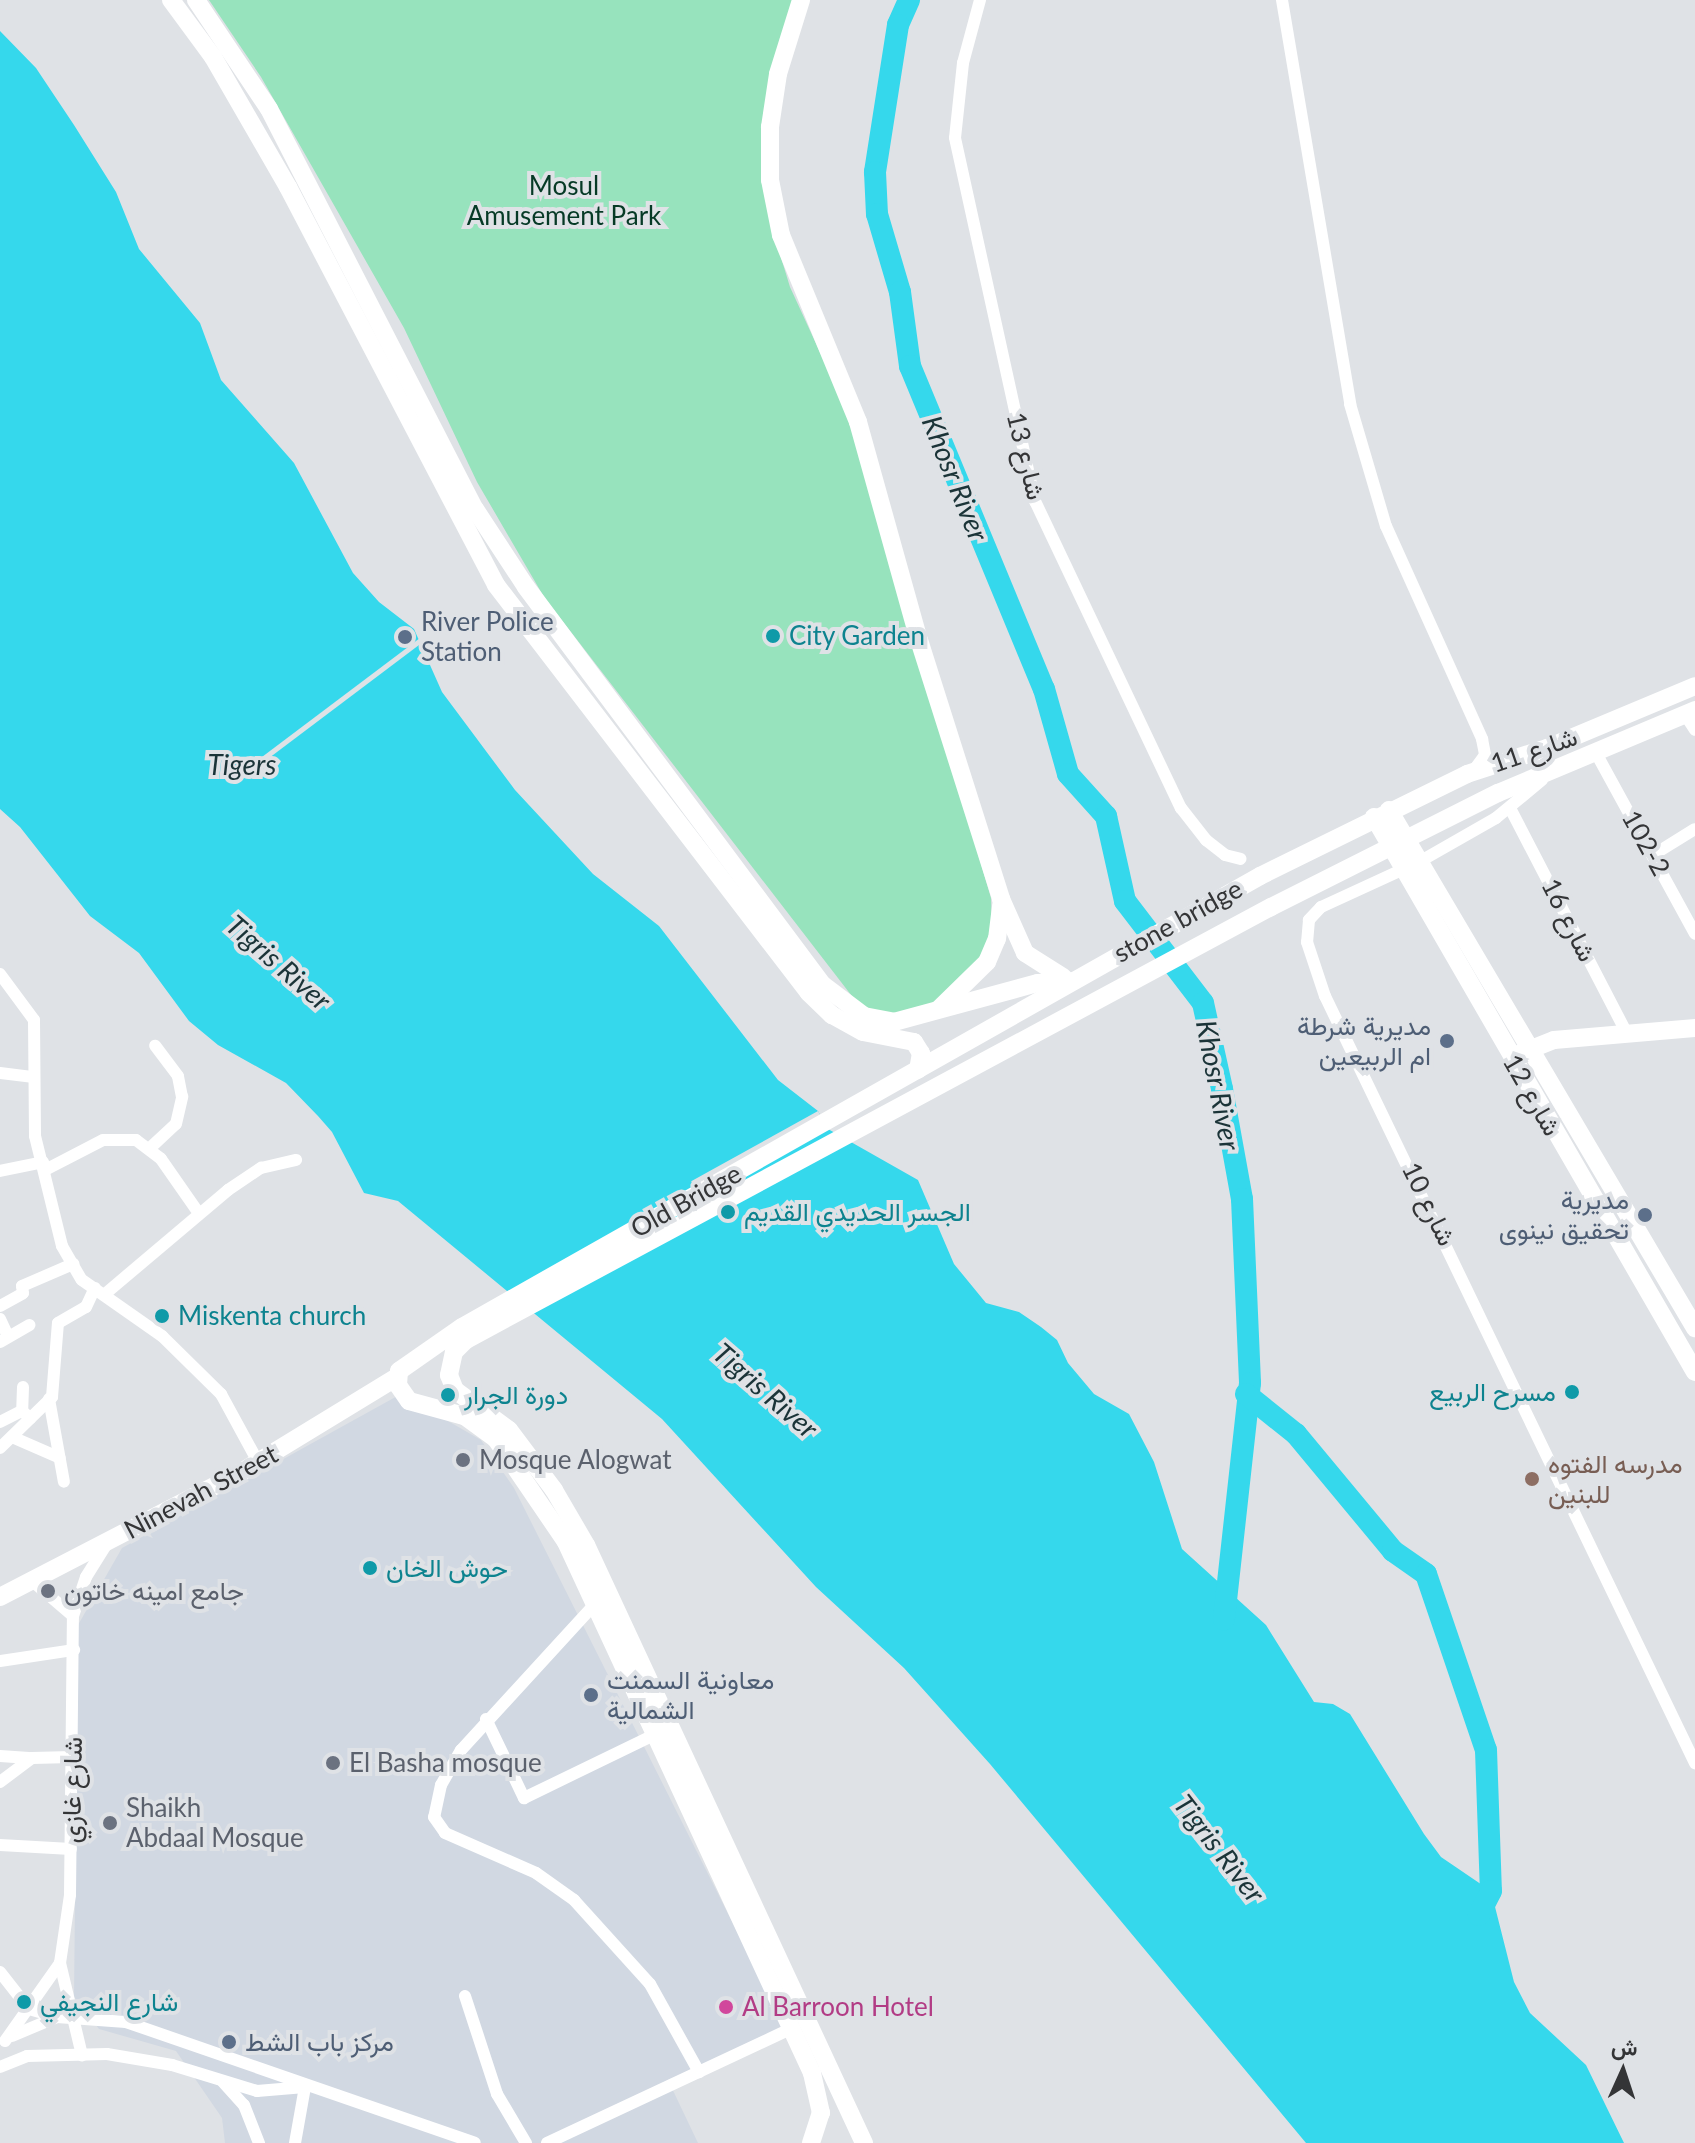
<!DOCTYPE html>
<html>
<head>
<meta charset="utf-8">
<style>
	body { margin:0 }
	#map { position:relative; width:1695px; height:2143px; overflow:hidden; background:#dfe2e6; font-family:Lato,Vazirmatn,sans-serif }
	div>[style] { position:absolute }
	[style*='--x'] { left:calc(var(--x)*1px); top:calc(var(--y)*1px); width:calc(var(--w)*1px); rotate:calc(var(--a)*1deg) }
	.built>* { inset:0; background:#d1d8e2 }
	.green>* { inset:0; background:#97e3bd }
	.water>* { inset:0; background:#35d8ec }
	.pier>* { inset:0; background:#dfe2e6; transform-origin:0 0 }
	.river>* { height:22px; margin:-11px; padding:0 11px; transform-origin:11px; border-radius:11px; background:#35d8ec }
	.street>* { height:12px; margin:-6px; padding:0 6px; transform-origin:6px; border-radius:6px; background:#fff }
	.secondary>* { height:18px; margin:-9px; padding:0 9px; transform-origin:9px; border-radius:9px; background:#fff }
	.dots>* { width:22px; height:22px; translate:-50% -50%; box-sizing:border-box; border:4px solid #dfe2e6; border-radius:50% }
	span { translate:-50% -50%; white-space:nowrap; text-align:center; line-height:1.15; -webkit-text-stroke:8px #dfe2e6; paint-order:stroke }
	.park-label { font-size:26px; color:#063a26 }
	.street-label { font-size:26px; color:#343537 }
	.service-label { font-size:26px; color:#4e5e75 }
	.left { translate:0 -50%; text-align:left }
	.right { translate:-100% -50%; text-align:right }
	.culture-label { font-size:26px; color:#0d838f }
	.worship-label { font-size:26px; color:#5b616d }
	.education-label { font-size:26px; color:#785e54 }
	.hotel-label { font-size:26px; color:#b23c85 }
	.water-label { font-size:28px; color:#1b3438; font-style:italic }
	.north { position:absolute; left:1583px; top:2031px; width:80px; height:80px; -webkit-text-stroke:6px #dfe2e6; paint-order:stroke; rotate:3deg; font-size:22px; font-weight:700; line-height:32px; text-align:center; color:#343537 }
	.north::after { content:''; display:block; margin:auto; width:28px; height:36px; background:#343537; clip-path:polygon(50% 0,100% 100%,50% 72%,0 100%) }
</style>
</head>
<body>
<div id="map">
	<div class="built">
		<i style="clip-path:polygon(401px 1394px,481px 1440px,514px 1488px,785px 2027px,668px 2080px,698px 2143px,225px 2143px,222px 2118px,176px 2051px,99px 2029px,74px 1997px,78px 1625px,122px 1548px)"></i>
	</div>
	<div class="green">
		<i style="clip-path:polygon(209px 0,794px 0,775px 60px,772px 228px,790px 287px,852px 422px,991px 898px,992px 934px,977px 970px,947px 996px,913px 1012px,882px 1015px,858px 1004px,544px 597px,477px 482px,404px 328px,261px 77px)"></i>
	</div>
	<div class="water">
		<i style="clip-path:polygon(0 31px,36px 68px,74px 125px,116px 192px,139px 249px,200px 323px,221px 380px,294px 463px,353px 573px,379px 602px,414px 629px,442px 692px,515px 790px,593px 874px,659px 926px,778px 1080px,818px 1111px,828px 1129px,918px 1180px,954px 1264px,986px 1303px,1019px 1312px,1041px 1327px,1057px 1340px,1068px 1363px,1094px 1394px,1129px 1414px,1154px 1462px,1182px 1549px,1266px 1625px,1314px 1702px,1333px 1704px,1350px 1714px,1424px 1834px,1441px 1857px,1491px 1891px,1514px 1982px,1530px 2013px,1586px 2065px,1624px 2143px,1306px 2143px,990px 1764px,904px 1668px,816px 1587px,662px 1419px,398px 1201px,364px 1193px,332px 1132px,318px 1116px,286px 1083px,218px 1045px,189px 1021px,139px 953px,90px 916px,20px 827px,0 809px)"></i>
	</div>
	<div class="pier">
		<i style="left:420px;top:638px;width:5px;height:215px;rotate:53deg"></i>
		<i style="left:818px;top:1111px;width:21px;height:145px;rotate:61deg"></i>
	</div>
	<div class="river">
		<i style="--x:909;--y:0;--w:27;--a:114"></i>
		<i style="--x:898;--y:25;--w:149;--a:98.9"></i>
		<i style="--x:875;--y:172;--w:42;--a:87.3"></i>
		<i style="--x:877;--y:214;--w:81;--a:73.6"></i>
		<i style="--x:900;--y:292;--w:75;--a:82.3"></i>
		<i style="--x:910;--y:366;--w:350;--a:67.5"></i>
		<i style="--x:1044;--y:689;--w:88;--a:74.2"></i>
		<i style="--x:1068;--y:774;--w:57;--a:47.9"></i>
		<i style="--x:1106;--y:816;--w:87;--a:77.4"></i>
		<i style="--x:1125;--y:901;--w:128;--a:52.6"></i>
		<i style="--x:1203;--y:1003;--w:88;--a:77.5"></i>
		<i style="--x:1222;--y:1089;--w:112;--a:79.7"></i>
		<i style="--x:1242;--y:1199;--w:184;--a:87.5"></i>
		<i style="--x:1250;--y:1383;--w:238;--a:96.3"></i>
		<i style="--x:1246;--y:1394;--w:64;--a:38.7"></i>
		<i style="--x:1296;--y:1434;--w:152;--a:50.3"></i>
		<i style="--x:1393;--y:1551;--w:40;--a:34.9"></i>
		<i style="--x:1426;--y:1574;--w:186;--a:71.2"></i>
		<i style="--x:1486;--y:1750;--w:141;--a:88"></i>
		<i style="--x:1491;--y:1891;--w:27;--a:117"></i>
	</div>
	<div class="street">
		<i style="--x:980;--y:0;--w:65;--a:105.1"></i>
		<i style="--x:963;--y:63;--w:75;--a:96.1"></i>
		<i style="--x:955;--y:138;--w:372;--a:77.6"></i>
		<i style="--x:1035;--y:501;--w:340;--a:64.6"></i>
		<i style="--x:1181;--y:808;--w:41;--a:52"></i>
		<i style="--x:1206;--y:840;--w:24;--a:38"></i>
		<i style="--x:1225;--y:855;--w:16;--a:14"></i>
		<i style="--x:1282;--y:0;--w:410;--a:80.4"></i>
		<i style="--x:1350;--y:404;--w:127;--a:73.6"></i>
		<i style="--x:1386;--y:526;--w:234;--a:65.7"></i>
		<i style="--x:1482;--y:739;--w:16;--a:79"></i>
		<i style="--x:1485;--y:755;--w:17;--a:126"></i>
		<i style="--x:1684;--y:713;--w:20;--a:57"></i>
		<i style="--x:1596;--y:753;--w:206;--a:61.3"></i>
		<i style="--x:1542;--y:780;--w:60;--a:140.4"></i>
		<i style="--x:1496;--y:818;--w:89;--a:150.3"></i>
		<i style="--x:1419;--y:862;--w:108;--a:155.3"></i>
		<i style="--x:1321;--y:907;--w:18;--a:133"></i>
		<i style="--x:1309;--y:920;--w:22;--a:95"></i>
		<i style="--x:1307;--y:942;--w:57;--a:71.6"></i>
		<i style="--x:1325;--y:996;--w:852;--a:64.25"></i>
		<i style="--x:1510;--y:808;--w:252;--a:62.6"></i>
		<i style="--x:1653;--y:855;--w:49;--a:-31.8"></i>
		<i style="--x:0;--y:974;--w:57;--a:53.5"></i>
		<i style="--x:34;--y:1020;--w:116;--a:89.5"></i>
		<i style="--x:35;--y:1136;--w:113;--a:76.2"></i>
		<i style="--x:62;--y:1246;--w:39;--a:60"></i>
		<i style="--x:82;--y:1280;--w:98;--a:35"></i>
		<i style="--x:162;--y:1336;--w:83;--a:44.5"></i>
		<i style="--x:221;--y:1394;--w:77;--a:61.4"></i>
		<i style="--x:0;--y:1073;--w:32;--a:7"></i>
		<i style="--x:150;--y:1148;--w:35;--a:-43"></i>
		<i style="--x:176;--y:1124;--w:28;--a:-77"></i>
		<i style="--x:182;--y:1097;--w:21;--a:-101"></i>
		<i style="--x:178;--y:1076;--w:38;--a:-127"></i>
		<i style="--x:45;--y:1170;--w:65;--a:-27.3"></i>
		<i style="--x:103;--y:1140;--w:33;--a:0"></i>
		<i style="--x:136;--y:1140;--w:31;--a:37"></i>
		<i style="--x:161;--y:1159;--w:65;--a:55.1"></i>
		<i style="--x:0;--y:1171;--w:44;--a:-11.8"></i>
		<i style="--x:105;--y:1294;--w:161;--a:-40.2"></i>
		<i style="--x:228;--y:1190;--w:40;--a:-34"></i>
		<i style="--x:261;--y:1168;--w:36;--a:-13"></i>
		<i style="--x:0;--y:1306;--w:26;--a:-29"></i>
		<i style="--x:23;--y:1293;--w:7;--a:-98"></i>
		<i style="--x:22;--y:1286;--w:56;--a:-23.3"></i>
		<i style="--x:0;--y:1319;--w:19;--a:65"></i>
		<i style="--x:0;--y:1342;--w:34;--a:-30"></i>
		<i style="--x:23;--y:1387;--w:24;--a:92"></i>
		<i style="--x:22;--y:1411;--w:11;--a:41"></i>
		<i style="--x:49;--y:1399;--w:84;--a:79.8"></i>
		<i style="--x:0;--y:1422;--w:25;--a:-27"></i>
		<i style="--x:12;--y:1437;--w:52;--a:23.6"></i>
		<i style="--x:0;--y:1448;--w:73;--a:-44.4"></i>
		<i style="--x:52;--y:1397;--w:74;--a:-85.4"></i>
		<i style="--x:58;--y:1323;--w:32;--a:-30"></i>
		<i style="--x:86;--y:1307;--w:21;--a:-65"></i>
		<i style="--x:31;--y:1580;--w:55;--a:40.6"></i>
		<i style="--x:594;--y:1605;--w:197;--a:132.5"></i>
		<i style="--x:461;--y:1750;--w:40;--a:119.7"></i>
		<i style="--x:441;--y:1785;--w:33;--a:102"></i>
		<i style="--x:434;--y:1817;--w:19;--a:55"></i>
		<i style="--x:445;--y:1833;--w:99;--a:23.7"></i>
		<i style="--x:536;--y:1873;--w:47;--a:35.4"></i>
		<i style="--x:574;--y:1900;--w:113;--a:47.9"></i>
		<i style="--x:650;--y:1984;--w:101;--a:60.9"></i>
		<i style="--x:0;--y:1661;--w:75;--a:-8.5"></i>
		<i style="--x:486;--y:1719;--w:88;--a:64.3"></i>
		<i style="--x:524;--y:1798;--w:147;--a:-25.9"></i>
		<i style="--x:0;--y:1756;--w:29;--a:4"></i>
		<i style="--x:0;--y:1782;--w:40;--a:-37"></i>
		<i style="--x:32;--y:1758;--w:40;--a:-1.4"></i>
		<i style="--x:0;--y:1845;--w:71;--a:3.2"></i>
		<i style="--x:60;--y:1963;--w:95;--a:76.6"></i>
		<i style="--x:0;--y:1972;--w:47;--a:51.9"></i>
		<i style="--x:29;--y:2009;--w:26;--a:16"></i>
		<i style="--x:465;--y:1996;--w:103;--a:71.9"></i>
		<i style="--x:497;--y:2094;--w:57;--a:59.4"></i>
		<i style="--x:12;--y:2036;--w:49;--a:-22.9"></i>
		<i style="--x:57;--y:2017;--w:69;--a:4.1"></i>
		<i style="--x:126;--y:2022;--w:369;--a:19.1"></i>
		<i style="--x:5;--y:2041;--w:95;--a:-54.8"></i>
		<i style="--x:60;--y:1963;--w:69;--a:-81.6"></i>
		<i style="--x:70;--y:1895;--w:279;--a:-89.4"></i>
		<i style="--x:73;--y:1616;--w:41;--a:-71.6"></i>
		<i style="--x:86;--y:1577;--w:38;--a:-58"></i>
		<i style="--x:0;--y:2067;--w:29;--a:-22"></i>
		<i style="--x:27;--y:2056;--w:80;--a:-1.4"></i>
		<i style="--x:107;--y:2054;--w:66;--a:9.6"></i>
		<i style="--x:172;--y:2065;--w:89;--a:17"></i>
		<i style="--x:257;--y:2091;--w:48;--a:-4.8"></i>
		<i style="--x:223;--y:2082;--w:31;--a:48"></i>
		<i style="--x:244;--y:2105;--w:41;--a:68.5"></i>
		<i style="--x:295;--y:2143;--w:57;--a:-79.9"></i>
		<i style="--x:547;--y:2143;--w:271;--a:-25.1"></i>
	</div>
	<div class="secondary">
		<i style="--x:171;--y:0;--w:71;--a:53.6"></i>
		<i style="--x:213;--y:57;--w:150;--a:60"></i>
		<i style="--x:288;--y:187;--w:449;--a:62.4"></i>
		<i style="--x:496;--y:585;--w:514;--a:52.51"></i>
		<i style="--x:809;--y:993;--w:32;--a:44"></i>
		<i style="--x:832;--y:1015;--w:35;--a:29"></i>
		<i style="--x:863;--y:1032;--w:52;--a:11.1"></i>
		<i style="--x:914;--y:1042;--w:13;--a:58"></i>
		<i style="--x:921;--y:1053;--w:17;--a:100"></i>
		<i style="--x:196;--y:0;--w:131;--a:56.2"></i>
		<i style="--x:269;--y:109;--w:450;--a:62.8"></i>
		<i style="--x:475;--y:509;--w:93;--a:56.8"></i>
		<i style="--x:526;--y:587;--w:497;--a:53.3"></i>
		<i style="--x:823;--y:985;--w:51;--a:37.1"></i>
		<i style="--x:864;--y:1016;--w:31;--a:11"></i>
		<i style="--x:894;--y:1022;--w:149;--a:-15.2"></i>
		<i style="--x:1038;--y:983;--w:33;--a:-3"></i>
		<i style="--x:801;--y:0;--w:77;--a:107.3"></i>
		<i style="--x:778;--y:74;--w:54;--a:98.6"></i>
		<i style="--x:770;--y:127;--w:53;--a:90"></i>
		<i style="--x:770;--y:180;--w:56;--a:78.7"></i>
		<i style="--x:781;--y:235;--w:202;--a:67.6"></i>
		<i style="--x:858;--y:422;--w:226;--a:74.4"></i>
		<i style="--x:919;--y:640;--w:272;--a:72.4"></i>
		<i style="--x:1001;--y:899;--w:59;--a:66"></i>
		<i style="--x:1025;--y:953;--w:45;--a:32.3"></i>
		<i style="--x:1389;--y:810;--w:602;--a:59.43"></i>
		<i style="--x:1374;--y:817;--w:641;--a:59.96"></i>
		<i style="--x:939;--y:1009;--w:67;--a:-44.4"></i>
		<i style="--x:987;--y:962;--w:25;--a:-67"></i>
		<i style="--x:997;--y:939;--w:34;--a:-83"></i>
		<i style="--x:1516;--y:1055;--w:41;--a:-21.5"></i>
		<i style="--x:1554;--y:1040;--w:142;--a:-4.9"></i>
		<i style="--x:0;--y:1597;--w:274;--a:-27.4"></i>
		<i style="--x:243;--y:1471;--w:180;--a:-31.4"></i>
		<i style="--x:811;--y:2143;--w:32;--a:-72"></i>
		<i style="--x:821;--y:2113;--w:41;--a:-102.7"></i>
		<i style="--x:812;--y:2073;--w:585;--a:-114.86"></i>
		<i style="--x:566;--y:1542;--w:125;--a:-124.2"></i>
		<i style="--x:496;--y:1439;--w:39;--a:-144"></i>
		<i style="--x:464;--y:1416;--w:57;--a:-164.7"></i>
		<i style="--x:409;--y:1401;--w:19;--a:-125"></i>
		<i style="--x:398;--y:1385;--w:14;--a:-86"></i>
		<i style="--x:399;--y:1371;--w:77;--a:-34.9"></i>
		<i style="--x:462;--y:1327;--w:917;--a:-29.47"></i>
		<i style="--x:1260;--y:876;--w:231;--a:-26.2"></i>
		<i style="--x:1467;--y:774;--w:84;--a:-18"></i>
		<i style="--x:1547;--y:748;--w:160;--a:-22.7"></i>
		<i style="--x:864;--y:2143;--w:659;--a:-114.93"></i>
		<i style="--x:586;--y:1545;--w:64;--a:-120.2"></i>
		<i style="--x:554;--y:1490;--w:75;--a:-126.9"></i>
		<i style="--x:509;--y:1430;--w:67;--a:-143.5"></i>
		<i style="--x:455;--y:1390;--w:16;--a:-112"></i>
		<i style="--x:449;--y:1375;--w:24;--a:-78"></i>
		<i style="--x:454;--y:1352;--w:17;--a:-45"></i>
		<i style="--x:466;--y:1340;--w:914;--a:-28.28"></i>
		<i style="--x:1271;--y:907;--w:254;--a:-26.7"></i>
		<i style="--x:1498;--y:793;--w:214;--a:-22.8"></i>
	</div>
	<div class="dots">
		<i style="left:773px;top:636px;background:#0f9aa8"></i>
		<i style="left:405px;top:637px;background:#5c6f8a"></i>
		<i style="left:1447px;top:1041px;background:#5c6f8a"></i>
		<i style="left:728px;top:1212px;background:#0f9aa8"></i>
		<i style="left:1645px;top:1215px;background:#5c6f8a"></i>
		<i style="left:162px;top:1316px;background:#0f9aa8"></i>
		<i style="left:1572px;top:1392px;background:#0f9aa8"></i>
		<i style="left:448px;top:1395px;background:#0f9aa8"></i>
		<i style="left:463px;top:1460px;background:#6b7280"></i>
		<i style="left:1532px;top:1479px;background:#8d6e63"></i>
		<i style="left:370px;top:1568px;background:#0f9aa8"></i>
		<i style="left:48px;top:1591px;background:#6b7280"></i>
		<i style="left:591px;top:1695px;background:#5c6f8a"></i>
		<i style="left:333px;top:1763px;background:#6b7280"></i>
		<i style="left:110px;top:1823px;background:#6b7280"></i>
		<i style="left:24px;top:2002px;background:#0f9aa8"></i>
		<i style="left:726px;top:2007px;background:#d1479c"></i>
		<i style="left:229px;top:2042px;background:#5c6f8a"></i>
	</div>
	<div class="park-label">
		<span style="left:564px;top:201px">Mosul<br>Amusement Park</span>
	</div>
	<div class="street-label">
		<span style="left:1026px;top:456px;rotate:76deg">شارع 13</span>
		<span style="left:1534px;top:750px;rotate:-19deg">شارع 11</span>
		<span style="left:1646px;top:843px;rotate:61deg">102-2</span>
		<span style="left:1569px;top:920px;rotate:63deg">شارع 16</span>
		<span style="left:1178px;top:921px;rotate:-29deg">stone bridge</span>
		<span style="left:1532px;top:1095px;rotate:60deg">شارع 12</span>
		<span style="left:686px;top:1201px;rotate:-29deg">Old Bridge</span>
		<span style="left:1429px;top:1204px;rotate:64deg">شارع 10</span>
		<span style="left:201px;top:1492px;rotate:-28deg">Ninevah Street</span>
		<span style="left:72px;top:1790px;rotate:-89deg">شارع غازي</span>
	</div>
	<div class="service-label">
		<span class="left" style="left:421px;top:637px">River Police<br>Station</span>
		<span class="right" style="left:1431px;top:1041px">مديرية شرطة<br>ام الربيعين</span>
		<span class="right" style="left:1629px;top:1215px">مديرية<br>تحقيق نينوى</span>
		<span class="left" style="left:607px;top:1695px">معاونية السمنت<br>الشمالية</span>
		<span class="left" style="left:245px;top:2042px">مركز باب الشط</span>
	</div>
	<div class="culture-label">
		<span class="left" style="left:789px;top:636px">City Garden</span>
		<span class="left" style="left:744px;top:1212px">الجسر الحديدي القديم</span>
		<span class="left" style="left:178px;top:1316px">Miskenta church</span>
		<span class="right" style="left:1556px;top:1392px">مسرح الربيع</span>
		<span class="left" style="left:464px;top:1395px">دورة الجرار</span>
		<span class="left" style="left:386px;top:1568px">حوش الخان</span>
		<span class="left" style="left:40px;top:2002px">شارع النجيفي</span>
	</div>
	<div class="worship-label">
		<span class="left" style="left:479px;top:1460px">Mosque Alogwat</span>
		<span class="left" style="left:64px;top:1591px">جامع امينه خاتون</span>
		<span class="left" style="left:349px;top:1763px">El Basha mosque</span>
		<span class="left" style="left:126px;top:1823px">Shaikh<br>Abdaal Mosque</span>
	</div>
	<div class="education-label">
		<span class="left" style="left:1548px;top:1479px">مدرسه الفتوه<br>للبنين</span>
	</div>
	<div class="hotel-label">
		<span class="left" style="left:742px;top:2007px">Al Barroon Hotel</span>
	</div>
	<div class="water-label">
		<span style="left:956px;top:478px;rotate:68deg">Khosr River</span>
		<span style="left:242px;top:764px">Tigers</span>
		<span style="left:279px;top:962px;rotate:41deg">Tigris River</span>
		<span style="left:1219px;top:1085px;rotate:79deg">Khosr River</span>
		<span style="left:766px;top:1390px;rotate:41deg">Tigris River</span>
		<span style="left:1220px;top:1848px;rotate:52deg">Tigris River</span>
	</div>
	<div class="north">ش</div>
</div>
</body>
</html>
